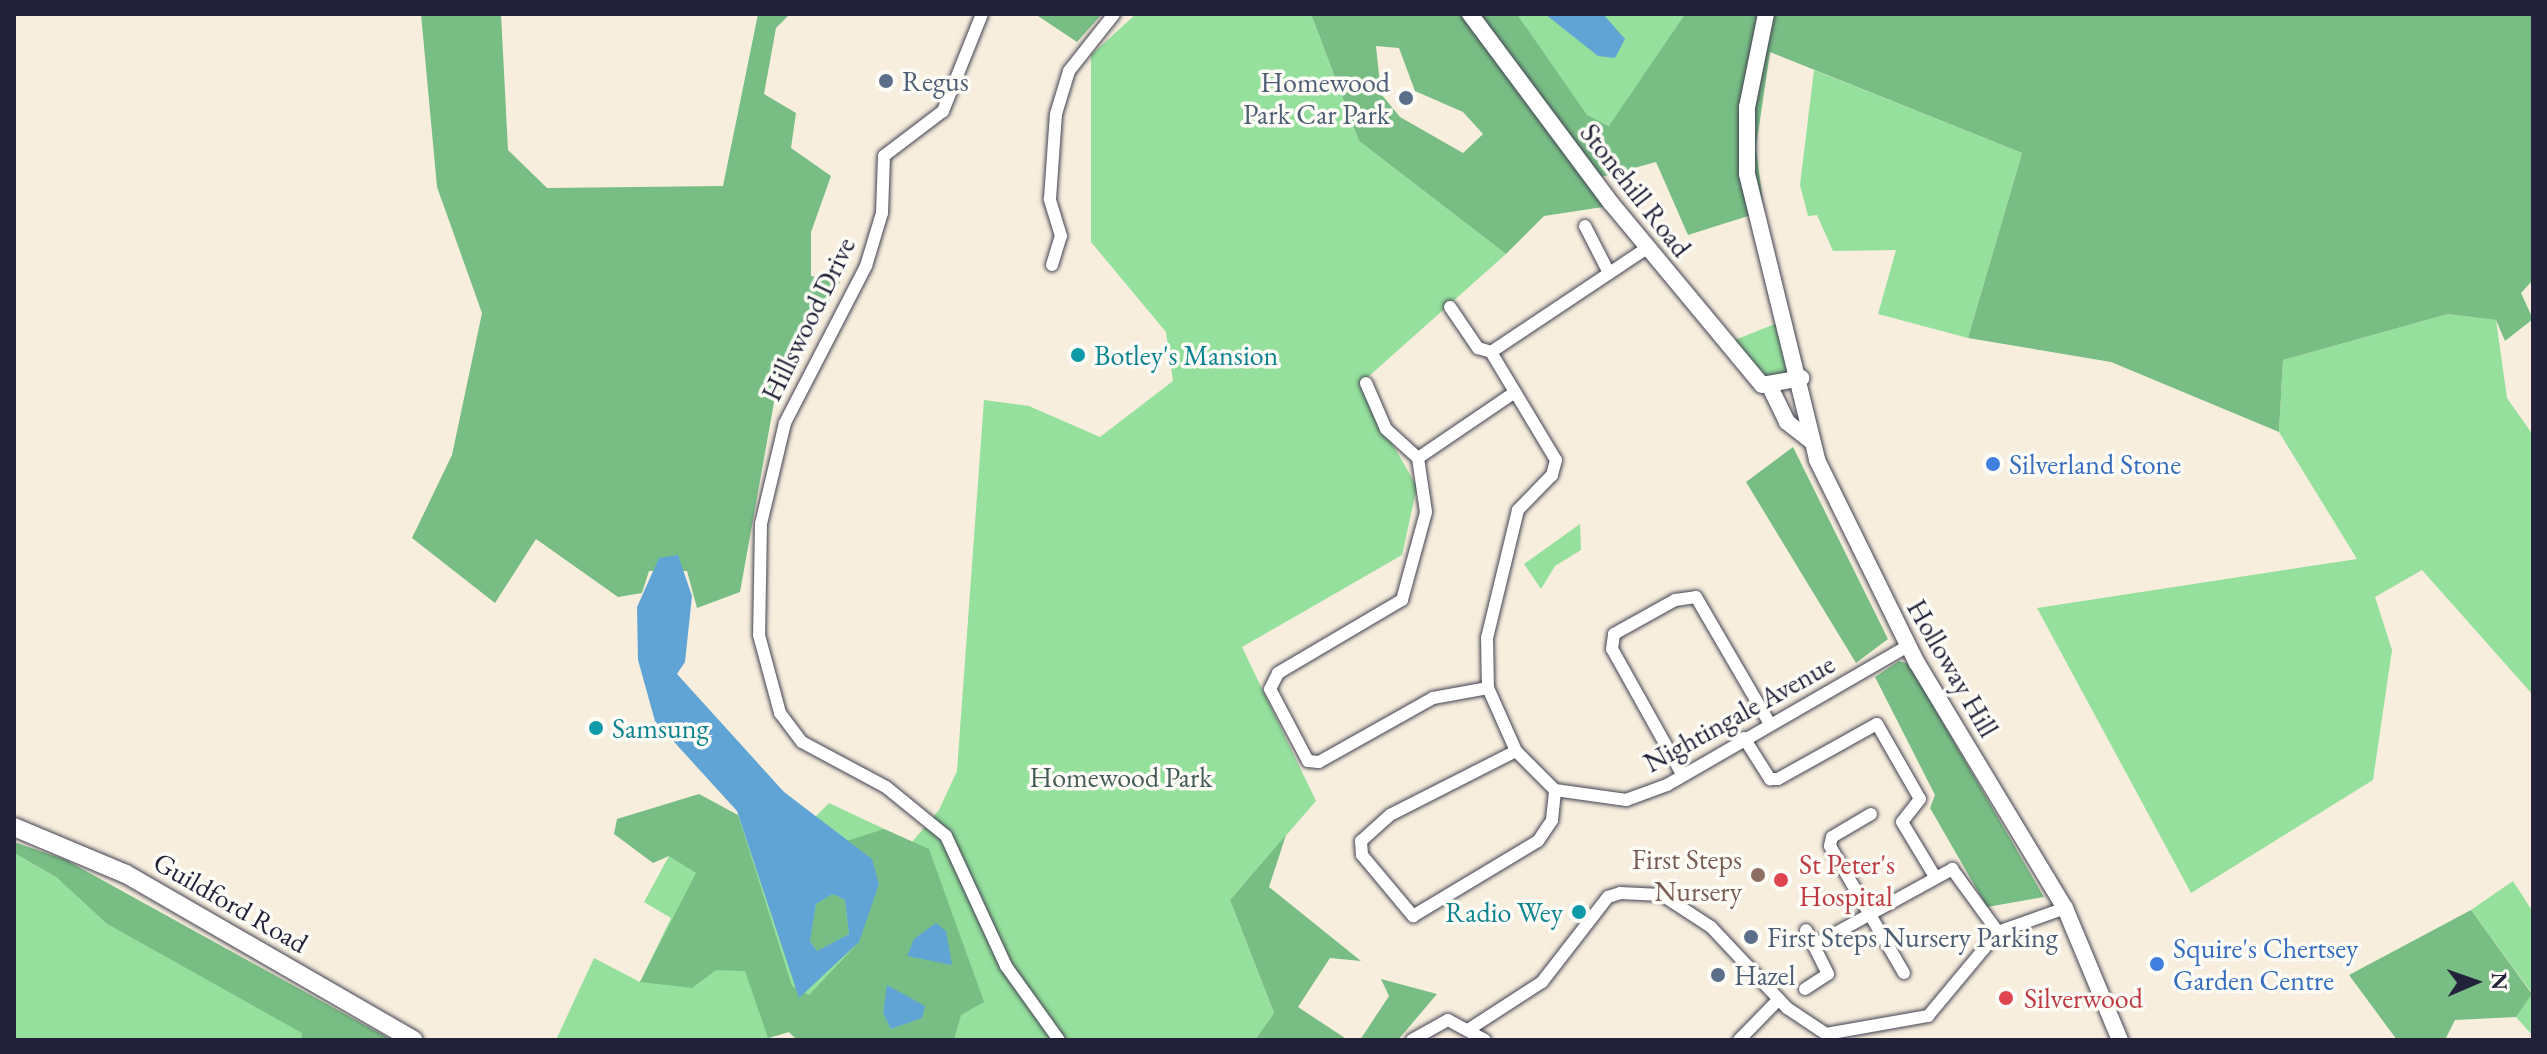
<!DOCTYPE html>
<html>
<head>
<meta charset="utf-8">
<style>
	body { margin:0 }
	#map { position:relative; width:2547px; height:1054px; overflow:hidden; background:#f7eedd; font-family:"EB Garamond",serif }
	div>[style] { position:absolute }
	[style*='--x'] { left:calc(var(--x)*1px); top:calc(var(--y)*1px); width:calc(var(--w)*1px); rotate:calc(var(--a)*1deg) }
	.green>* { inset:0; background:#95e09c }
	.forest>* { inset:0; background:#78be84 }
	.water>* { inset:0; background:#60a4d5 }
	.roads { filter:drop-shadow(0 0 2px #424153) drop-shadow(0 0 2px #424153) }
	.street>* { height:12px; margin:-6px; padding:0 6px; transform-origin:6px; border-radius:6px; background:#fff }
	.secondary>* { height:16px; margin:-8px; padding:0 8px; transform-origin:8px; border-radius:8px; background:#fff }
	.primary>* { height:18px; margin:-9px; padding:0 9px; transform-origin:9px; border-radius:9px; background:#fff }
	.dots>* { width:22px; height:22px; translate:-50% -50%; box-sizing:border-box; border:4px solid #fdfcf7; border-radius:50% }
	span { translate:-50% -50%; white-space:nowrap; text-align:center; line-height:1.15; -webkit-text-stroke:7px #fdfcf7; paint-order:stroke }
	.service-label { font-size:28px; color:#4e5e75 }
	.left { translate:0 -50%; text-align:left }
	.right { translate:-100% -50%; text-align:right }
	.street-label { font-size:28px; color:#22223b }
	.culture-label { font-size:28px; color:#0d838f }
	.shop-label { font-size:28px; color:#366cbe }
	.park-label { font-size:28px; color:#445b58 }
	.education-label { font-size:28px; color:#785e54 }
	.health-label { font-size:28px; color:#be3a42 }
	.frame { position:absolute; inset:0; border:16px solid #22223b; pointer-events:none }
	.north { position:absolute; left:2435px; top:942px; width:80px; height:80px; -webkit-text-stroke:6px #fdfcf7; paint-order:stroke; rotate:88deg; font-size:22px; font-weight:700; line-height:32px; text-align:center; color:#22223b }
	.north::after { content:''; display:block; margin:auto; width:28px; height:36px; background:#22223b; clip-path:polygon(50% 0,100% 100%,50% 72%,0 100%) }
</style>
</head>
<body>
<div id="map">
	<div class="green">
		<i style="clip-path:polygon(1136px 14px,1311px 14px,1359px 141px,1506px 254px,1359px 385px,1417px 487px,1402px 555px,1242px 647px,1316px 801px,1230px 900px,1274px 1013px,1255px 1040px,797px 1040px,789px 1032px,762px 1040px,556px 1040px,594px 958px,640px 982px,671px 918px,644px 902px,669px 856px,738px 815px,760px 873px,829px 803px,912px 842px,939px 810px,957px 771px,984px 400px,1029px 406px,1100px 437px,1173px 381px,1166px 332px,1091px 242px,1091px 55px)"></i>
		<i style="clip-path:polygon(1517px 14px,1685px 14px,1610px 126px,1587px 116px)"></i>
		<i style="clip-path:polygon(1814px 70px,2022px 153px,1968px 338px,1878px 314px,1896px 250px,1833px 251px,1817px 215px,1808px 216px,1800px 185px)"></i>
		<i style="clip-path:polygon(2448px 314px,2496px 320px,2507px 398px,2533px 435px,2533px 695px,2422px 570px,2375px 597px,2392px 650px,2373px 780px,2191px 893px,2037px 608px,2357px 559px,2279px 432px,2283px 360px)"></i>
		<i style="clip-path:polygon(1780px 322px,1788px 372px,1766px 379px,1732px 341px)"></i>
		<i style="clip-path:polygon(1580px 524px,1581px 550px,1555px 566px,1541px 589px,1524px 564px)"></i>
		<i style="clip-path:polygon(14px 853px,56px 877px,107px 924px,303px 1033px,301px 1040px,14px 1040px)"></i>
		<i style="clip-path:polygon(2513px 881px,2533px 912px,2533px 1036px,2516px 1017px,2532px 993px,2471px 910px)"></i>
	</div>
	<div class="forest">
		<i style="clip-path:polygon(421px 14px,501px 14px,508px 150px,547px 188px,723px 186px,758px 14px,790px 14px,776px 28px,764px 94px,796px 113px,791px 148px,831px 176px,811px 232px,811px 276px,840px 282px,775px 397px,740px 592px,697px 608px,687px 571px,649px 571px,642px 593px,618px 597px,536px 539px,495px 603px,412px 538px,452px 455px,482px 313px,437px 187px)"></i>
		<i style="clip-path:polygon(1035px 14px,1102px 14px,1077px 42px)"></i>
		<i style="clip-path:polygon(evenodd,1311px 14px,1517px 14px,1587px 115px,1609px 126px,1685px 14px,2533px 14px,2533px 280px,2521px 293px,2533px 319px,2505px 341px,2496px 320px,2448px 314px,2283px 360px,2279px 432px,2111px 362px,1968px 338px,2022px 153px,1770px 52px,1756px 147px,1764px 211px,1688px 235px,1656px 162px,1601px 177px,1603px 207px,1544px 216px,1506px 254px,1359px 141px,1311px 14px,1376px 46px,1399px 48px,1415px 91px,1463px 112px,1483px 134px,1463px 153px,1400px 117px,1381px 94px,1376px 46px)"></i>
		<i style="clip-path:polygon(1793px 447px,1888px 639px,1856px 663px,1746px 482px)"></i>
		<i style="clip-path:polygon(1899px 661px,1909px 664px,2044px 897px,1987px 907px,1930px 808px,1935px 795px,1875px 677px)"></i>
		<i style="clip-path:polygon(evenodd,699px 794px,738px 815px,792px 986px,809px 995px,859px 942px,872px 859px,847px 841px,884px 829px,929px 849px,984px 1002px,961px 1015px,954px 1040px,797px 1040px,789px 1032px,768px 1038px,745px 971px,716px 970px,692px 988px,640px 982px,696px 873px,669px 856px,653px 863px,614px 834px,617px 819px,699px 794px,888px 985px,922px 1018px,891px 1029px,883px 1013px,888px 985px)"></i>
		<i style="clip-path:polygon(1286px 835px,1269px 887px,1361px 961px,1330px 958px,1298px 1007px,1348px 1040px,1255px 1040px,1274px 1013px,1230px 900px)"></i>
		<i style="clip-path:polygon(14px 842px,66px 860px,392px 1040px,301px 1040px,302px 1033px,107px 924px,56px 877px,14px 853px)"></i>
		<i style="clip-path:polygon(833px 894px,845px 900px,849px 934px,817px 951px,810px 941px,816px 904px)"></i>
		<i style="clip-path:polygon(2471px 910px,2532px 994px,2516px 1017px,2455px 1020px,2445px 1040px,2397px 1040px,2349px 975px)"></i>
		<i style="clip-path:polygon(1381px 979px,1437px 994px,1398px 1040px,1360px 1040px,1389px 996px)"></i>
	</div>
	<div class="water">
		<i style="clip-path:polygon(1545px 14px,1603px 14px,1625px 39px,1615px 58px,1598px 56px)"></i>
		<i style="clip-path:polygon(evenodd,678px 555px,692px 596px,685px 662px,677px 674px,784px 792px,872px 859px,879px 884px,859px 942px,799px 998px,737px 811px,655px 721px,638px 660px,637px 607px,659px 558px,678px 555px,833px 894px,845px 900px,849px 934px,817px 951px,810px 941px,816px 904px,833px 894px)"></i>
		<i style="clip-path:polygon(936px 923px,946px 931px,952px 965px,907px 956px,914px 939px)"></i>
		<i style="clip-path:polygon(887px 985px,925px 1006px,922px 1018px,891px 1029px,883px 1013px)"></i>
	</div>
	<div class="roads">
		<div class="street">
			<i style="--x:982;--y:14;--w:105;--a:111.9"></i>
			<i style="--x:943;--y:111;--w:74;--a:142.7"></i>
			<i style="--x:884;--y:156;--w:57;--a:92"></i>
			<i style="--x:882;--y:213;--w:55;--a:106.8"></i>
			<i style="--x:866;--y:266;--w:177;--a:117.3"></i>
			<i style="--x:785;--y:423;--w:104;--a:103.4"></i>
			<i style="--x:761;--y:524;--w:111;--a:91"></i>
			<i style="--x:759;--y:635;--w:81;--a:74.9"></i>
			<i style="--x:780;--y:713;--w:36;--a:53"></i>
			<i style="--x:802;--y:742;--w:95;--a:28.2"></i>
			<i style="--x:886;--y:787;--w:77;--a:39.2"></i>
			<i style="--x:946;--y:836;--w:143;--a:65.2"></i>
			<i style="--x:1006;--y:966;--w:91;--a:54.4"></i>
			<i style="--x:1585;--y:226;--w:53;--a:62.9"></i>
			<i style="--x:1647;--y:248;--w:187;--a:146.3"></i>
			<i style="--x:1491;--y:352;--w:126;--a:59"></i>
			<i style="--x:1556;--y:460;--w:16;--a:105"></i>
			<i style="--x:1552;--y:475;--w:49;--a:134.2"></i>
			<i style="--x:1518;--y:510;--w:132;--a:103.6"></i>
			<i style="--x:1487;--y:638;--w:50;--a:88.9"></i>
			<i style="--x:1488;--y:688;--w:69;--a:66"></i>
			<i style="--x:1516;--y:751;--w:55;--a:45"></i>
			<i style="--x:1555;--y:790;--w:72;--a:8"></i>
			<i style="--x:1626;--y:800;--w:44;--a:-20.1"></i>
			<i style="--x:1667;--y:785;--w:278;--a:-30"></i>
			<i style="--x:1052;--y:265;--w:30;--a:-73"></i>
			<i style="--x:1061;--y:236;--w:39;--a:-107"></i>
			<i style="--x:1050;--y:199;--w:85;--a:-86"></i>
			<i style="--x:1056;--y:114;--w:45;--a:-73.2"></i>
			<i style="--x:1069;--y:71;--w:73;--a:-51.7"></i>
			<i style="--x:1450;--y:307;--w:50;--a:55.7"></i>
			<i style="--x:1478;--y:348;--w:14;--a:17"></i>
			<i style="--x:1366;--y:383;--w:50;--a:66.5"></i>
			<i style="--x:1386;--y:429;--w:43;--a:42.2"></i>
			<i style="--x:1488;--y:688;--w:56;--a:169.7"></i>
			<i style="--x:1433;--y:698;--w:131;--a:150.7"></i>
			<i style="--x:1319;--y:762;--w:11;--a:-175"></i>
			<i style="--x:1308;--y:761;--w:81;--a:-117.8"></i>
			<i style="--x:1270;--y:689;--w:18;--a:-63"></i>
			<i style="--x:1278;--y:673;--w:144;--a:-30.5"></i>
			<i style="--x:1402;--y:600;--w:91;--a:-74.7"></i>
			<i style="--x:1426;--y:512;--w:55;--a:-98.4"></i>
			<i style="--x:1418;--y:458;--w:117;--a:-34.2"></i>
			<i style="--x:1744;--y:738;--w:49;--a:57.6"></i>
			<i style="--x:1770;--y:779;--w:8;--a:0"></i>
			<i style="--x:1778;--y:779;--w:113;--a:-29.1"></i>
			<i style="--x:1877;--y:724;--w:86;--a:60.2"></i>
			<i style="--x:1920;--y:799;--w:29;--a:128"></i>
			<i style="--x:1902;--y:822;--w:62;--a:58.9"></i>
			<i style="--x:1516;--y:751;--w:141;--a:153.1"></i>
			<i style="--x:1390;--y:815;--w:39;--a:138"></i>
			<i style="--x:1361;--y:841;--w:14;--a:86"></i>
			<i style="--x:1362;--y:855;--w:80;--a:50.1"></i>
			<i style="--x:1413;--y:916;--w:146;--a:-31"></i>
			<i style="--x:1538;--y:841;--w:25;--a:-56"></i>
			<i style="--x:1552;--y:820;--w:30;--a:-84"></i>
			<i style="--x:1682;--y:774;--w:143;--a:-119.2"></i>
			<i style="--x:1612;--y:649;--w:15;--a:-82"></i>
			<i style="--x:1614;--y:634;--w:70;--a:-29.1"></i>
			<i style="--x:1675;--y:600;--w:21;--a:-8"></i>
			<i style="--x:1696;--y:597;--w:147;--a:59.8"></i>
			<i style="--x:1871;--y:814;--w:45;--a:149.5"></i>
			<i style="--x:1832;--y:837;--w:9;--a:103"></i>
			<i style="--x:1830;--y:846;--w:147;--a:59.8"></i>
			<i style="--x:1814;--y:945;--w:158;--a:-28.8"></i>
			<i style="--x:1952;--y:869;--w:78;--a:53.9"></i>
			<i style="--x:1805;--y:989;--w:27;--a:-33"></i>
			<i style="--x:1828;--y:974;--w:49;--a:-116.6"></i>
			<i style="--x:1471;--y:1028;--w:85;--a:-32.9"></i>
			<i style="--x:1542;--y:982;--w:108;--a:-52.2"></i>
			<i style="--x:1608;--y:897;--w:13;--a:-18"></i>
			<i style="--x:1620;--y:893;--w:42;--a:2.7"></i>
			<i style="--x:1662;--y:895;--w:59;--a:33.1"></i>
			<i style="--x:1711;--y:927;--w:111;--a:46.8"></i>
			<i style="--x:1787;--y:1008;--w:47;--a:33.7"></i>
			<i style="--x:1826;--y:1034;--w:104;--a:-10"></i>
			<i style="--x:1928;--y:1016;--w:109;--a:-50.2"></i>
			<i style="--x:1998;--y:932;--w:71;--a:-19.7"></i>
			<i style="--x:1412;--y:1040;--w:41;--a:-29.1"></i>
			<i style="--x:1448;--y:1020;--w:42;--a:28.4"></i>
			<i style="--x:1739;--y:1040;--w:57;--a:-45.7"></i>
		</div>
		<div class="secondary">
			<i style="--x:1470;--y:14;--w:236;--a:53.3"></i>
			<i style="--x:1611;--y:203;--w:236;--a:50.3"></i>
			<i style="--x:1762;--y:385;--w:40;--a:-10"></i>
			<i style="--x:1766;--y:14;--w:95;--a:101.5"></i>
			<i style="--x:1747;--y:107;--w:67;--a:90"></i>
			<i style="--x:1747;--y:174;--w:294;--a:76.2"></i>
			<i style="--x:1817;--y:460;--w:226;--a:63.8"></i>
			<i style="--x:1917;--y:663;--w:286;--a:58.9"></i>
			<i style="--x:2065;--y:908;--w:143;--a:67.4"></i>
			<i style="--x:1770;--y:387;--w:39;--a:64"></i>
			<i style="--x:1787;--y:422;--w:31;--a:38"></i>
		</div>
		<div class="primary">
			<i style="--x:14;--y:827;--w:121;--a:22.8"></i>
			<i style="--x:126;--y:874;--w:332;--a:30"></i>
		</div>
	</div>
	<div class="dots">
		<i style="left:886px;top:81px;background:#5c6f8a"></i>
		<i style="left:1406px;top:98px;background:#5c6f8a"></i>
		<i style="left:1078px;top:355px;background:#0f9aa8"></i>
		<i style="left:1993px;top:464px;background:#3f7fe0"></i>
		<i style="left:596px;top:728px;background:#0f9aa8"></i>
		<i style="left:1758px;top:875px;background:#8d6e63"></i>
		<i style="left:1781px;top:880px;background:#e0444e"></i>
		<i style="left:1579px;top:912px;background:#0f9aa8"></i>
		<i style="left:1751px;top:937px;background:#5c6f8a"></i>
		<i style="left:2157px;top:964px;background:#3f7fe0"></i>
		<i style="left:1718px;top:975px;background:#5c6f8a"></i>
		<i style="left:2006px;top:998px;background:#e0444e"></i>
	</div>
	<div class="service-label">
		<span class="left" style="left:902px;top:81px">Regus</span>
		<span class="right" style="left:1390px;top:98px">Homewood<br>Park Car Park</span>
		<span class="left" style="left:1767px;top:937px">First Steps Nursery Parking</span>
		<span class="left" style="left:1734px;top:975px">Hazel</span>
	</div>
	<div class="street-label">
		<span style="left:1636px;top:190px;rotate:52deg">Stonehill Road</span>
		<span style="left:808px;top:319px;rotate:-64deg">Hillswood Drive</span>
		<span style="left:1953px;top:668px;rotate:60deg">Holloway Hill</span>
		<span style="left:1739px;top:713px;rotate:-29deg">Nightingale Avenue</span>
		<span style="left:231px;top:902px;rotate:30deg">Guildford Road</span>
	</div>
	<div class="culture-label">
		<span class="left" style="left:1094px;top:355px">Botley's Mansion</span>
		<span class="left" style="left:612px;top:728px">Samsung</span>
		<span class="right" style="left:1563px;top:912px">Radio Wey</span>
	</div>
	<div class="shop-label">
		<span class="left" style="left:2009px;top:464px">Silverland Stone</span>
		<span class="left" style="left:2173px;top:964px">Squire's Chertsey<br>Garden Centre</span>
	</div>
	<div class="park-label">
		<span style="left:1121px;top:777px">Homewood Park</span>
	</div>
	<div class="education-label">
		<span class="right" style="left:1742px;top:875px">First Steps<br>Nursery</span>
	</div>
	<div class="health-label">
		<span class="left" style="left:1799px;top:880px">St Peter's<br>Hospital</span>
		<span class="left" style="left:2024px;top:998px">Silverwood</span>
	</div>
	<div class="frame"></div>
	<div class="north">N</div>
</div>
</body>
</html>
